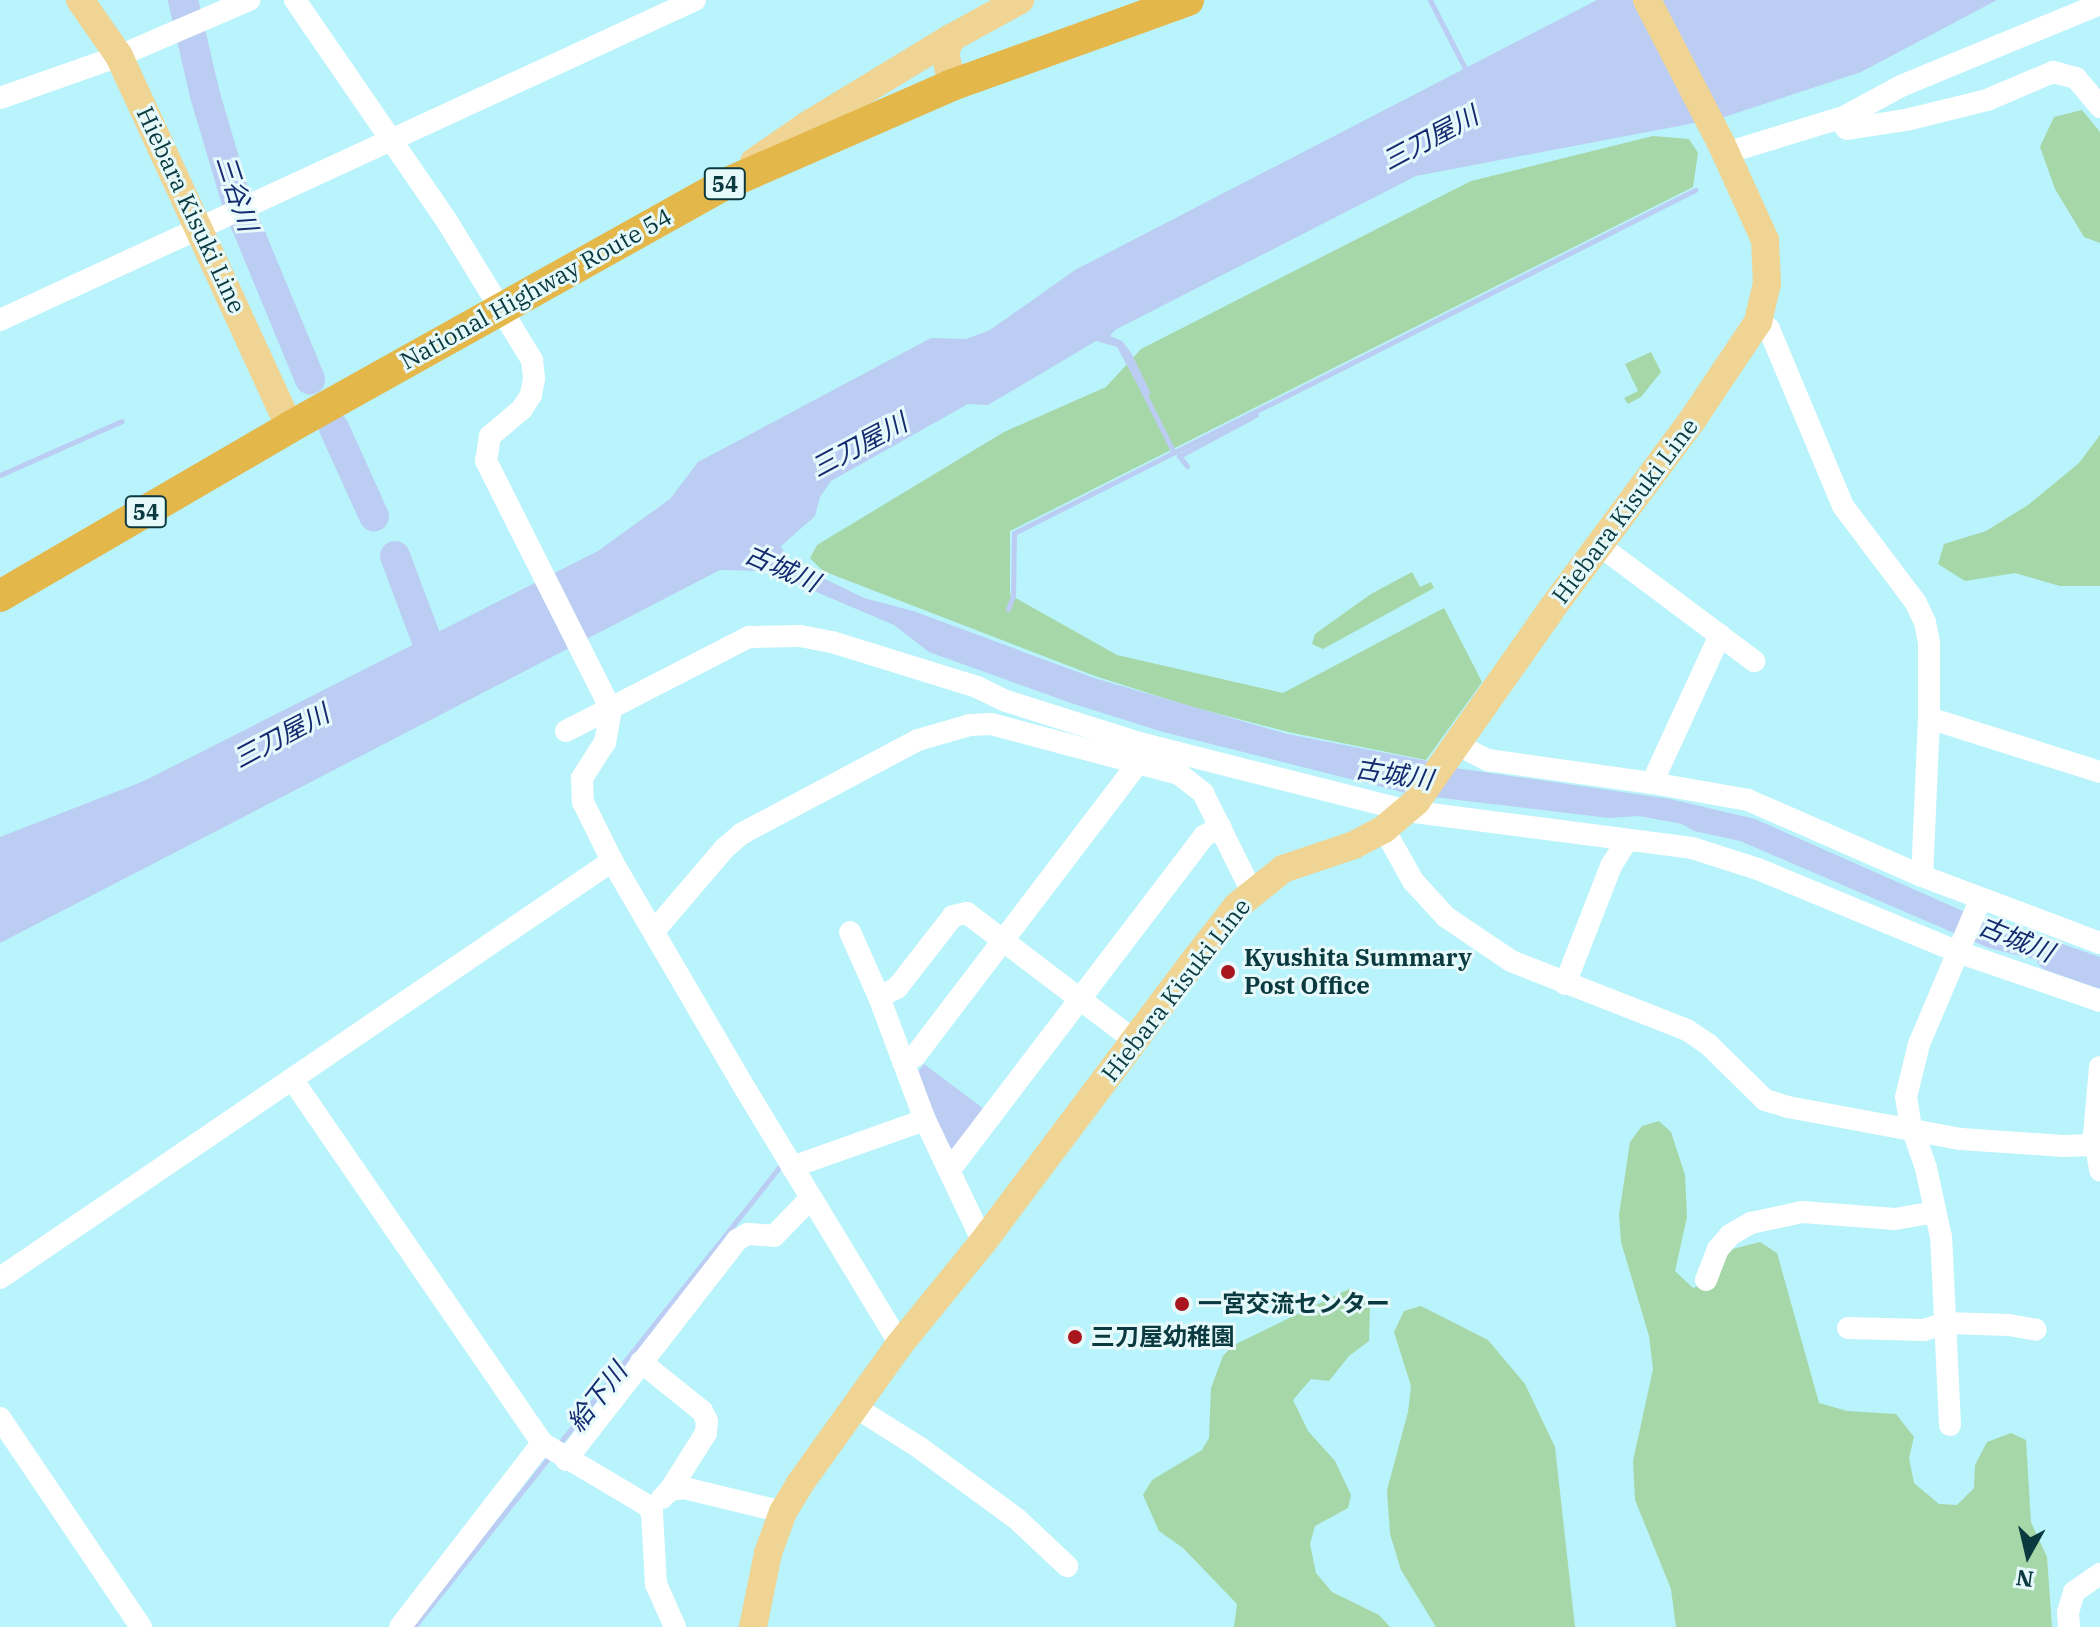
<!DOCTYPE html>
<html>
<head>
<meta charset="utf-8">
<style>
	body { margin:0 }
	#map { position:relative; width:2100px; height:1627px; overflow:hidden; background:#b9f3fb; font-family:"IBM Plex Serif","Noto Sans JP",serif }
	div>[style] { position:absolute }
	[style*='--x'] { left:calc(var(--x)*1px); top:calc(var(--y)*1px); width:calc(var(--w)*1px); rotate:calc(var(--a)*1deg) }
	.green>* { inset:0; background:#a6d7a8 }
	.water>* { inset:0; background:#bccdf3 }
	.stream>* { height:5px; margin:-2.5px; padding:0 2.5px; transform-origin:2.5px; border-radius:2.5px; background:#bccdf3 }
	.river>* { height:30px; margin:-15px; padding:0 15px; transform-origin:15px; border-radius:15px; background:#bccdf3 }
	.minor>* { height:22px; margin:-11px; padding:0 11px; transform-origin:11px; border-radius:11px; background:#fff }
	.major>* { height:28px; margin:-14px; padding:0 14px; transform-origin:14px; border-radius:14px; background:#efd493 }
	.highway>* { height:32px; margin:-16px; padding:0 16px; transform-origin:16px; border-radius:16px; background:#e4b74b }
	.dots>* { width:22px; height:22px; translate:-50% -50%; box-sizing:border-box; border:4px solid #e6f9fb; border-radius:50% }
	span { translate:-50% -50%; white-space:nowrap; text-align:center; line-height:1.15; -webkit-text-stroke:6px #e6f9fb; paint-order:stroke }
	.shield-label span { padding:2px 6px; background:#e6f9fb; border:2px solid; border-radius:6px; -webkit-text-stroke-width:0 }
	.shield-label { font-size:22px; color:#0a3a3f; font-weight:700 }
	.street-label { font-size:24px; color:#0a3a3f }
	.poi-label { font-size:24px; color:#0a3a3f; font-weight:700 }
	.left { translate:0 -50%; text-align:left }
	.water-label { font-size:26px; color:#152b70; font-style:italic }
	.north { position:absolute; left:1988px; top:1515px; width:80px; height:80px; -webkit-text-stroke:6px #e6f9fb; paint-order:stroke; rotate:188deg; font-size:22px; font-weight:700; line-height:32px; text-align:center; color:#0a3a3f }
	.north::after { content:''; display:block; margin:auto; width:28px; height:36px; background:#0a3a3f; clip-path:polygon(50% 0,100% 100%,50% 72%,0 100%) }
</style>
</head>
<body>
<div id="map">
	<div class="green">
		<i style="clip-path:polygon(2082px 110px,2100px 132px,2100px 243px,2084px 237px,2055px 189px,2040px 147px,2054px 117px)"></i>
		<i style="clip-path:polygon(1653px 136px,1689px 139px,1698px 153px,1693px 187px,1010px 531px,1010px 595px,1117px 655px,1283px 693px,1444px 608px,1482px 682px,1426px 760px,1288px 732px,1189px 706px,1095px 676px,823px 571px,810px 558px,817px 545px,1004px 432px,1106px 387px,1141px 349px,1471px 181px)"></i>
		<i style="clip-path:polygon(1651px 352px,1661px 372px,1641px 397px,1628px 404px,1624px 398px,1638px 391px,1625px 364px)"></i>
		<i style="clip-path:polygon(2100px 435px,2100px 586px,2060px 586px,2015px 573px,1965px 581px,1938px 564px,1944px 544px,1986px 531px,2028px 505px,2079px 463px)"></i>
		<i style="clip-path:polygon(1412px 572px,1420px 587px,1431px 582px,1434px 588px,1323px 649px,1312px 644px,1315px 634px,1371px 594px)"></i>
		<i style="clip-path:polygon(1659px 1121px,1671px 1132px,1685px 1175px,1687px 1217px,1675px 1271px,1693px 1288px,1716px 1279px,1718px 1263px,1733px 1249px,1760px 1242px,1777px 1253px,1819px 1403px,1847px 1411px,1896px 1414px,1914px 1437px,1909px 1458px,1914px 1483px,1939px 1504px,1957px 1505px,1974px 1488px,1975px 1465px,1987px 1442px,2011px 1433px,2026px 1440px,2031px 1522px,2047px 1557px,2052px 1627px,1676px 1627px,1671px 1589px,1635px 1500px,1633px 1461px,1653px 1369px,1649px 1336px,1621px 1242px,1619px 1215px,1630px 1142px,1642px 1126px)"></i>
		<i style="clip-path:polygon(1351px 1288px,1363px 1294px,1370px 1306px,1369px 1341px,1349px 1356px,1329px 1381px,1311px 1379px,1293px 1400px,1308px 1431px,1335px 1461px,1351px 1495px,1348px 1508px,1315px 1526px,1310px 1544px,1316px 1573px,1332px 1592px,1379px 1615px,1390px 1627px,1234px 1627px,1237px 1604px,1183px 1548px,1159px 1531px,1143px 1495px,1152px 1480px,1202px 1450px,1209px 1438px,1211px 1388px,1223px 1356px,1232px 1346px)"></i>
		<i style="clip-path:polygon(1421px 1306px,1488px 1340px,1525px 1384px,1555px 1447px,1575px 1627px,1436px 1627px,1401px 1570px,1390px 1534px,1387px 1490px,1408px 1412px,1411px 1386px,1394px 1332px,1404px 1311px)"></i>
	</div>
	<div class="water">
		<i style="clip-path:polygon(1597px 0,1642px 0,1705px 121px,1416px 176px,1115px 330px,1110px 336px,1122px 341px,1132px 354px,1151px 394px,1144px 397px,1117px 347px,1096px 341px,988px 405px,968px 404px,831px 481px,820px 497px,815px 516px,781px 546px,788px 561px,864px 598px,913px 611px,1094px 678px,1287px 734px,1437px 763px,1414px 795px,1163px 732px,1071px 703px,929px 652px,894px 625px,767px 571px,720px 570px,0 943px,0 837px,144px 781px,598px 551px,670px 499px,698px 462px,931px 338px,966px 339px,990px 330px,1075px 270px)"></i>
		<i style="clip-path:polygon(1655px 0,1997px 0,1861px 72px,1715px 120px)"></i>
		<i style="clip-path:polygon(1449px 767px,1670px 799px,1755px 819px,2062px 955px,2100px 976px,1989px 948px,1740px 841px,1694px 831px,1682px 824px,1639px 816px,1609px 818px,1425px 796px)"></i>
		<i style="clip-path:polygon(924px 1064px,984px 1109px,954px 1149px,945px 1147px,914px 1077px)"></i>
	</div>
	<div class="stream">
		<i style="--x:1430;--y:0;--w:83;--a:62.8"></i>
		<i style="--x:1143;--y:391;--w:67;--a:63.4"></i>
		<i style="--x:1187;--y:466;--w:13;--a:-129"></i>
		<i style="--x:1179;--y:456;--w:87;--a:-28"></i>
		<i style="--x:0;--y:475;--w:133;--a:-23.9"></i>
		<i style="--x:1008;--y:609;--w:14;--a:-69"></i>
		<i style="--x:1013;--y:596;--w:63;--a:-89.1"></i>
		<i style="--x:1014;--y:533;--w:763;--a:-26.73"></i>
		<i style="--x:559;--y:1444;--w:355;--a:-51.5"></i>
		<i style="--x:414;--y:1627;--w:220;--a:-51.5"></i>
	</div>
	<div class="river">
		<i style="--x:183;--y:0;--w:98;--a:77"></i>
		<i style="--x:205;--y:95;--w:113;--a:73.5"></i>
		<i style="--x:237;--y:203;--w:191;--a:67.5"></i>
		<i style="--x:334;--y:428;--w:97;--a:65.6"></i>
		<i style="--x:395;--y:556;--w:103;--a:69.4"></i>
		<i style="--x:2051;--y:956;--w:52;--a:19.1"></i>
	</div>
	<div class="minor">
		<i style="--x:295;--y:0;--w:270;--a:55.5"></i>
		<i style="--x:448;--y:223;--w:161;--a:58.5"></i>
		<i style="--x:532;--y:360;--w:19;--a:84"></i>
		<i style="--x:534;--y:379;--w:16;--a:101"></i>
		<i style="--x:531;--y:395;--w:17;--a:123"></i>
		<i style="--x:522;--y:409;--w:42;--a:139.8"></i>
		<i style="--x:490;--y:436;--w:25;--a:99"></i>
		<i style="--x:486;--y:461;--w:278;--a:63.3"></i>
		<i style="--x:611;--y:709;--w:34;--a:100"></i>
		<i style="--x:605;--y:742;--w:43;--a:122.6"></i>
		<i style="--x:582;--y:778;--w:24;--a:88"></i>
		<i style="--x:583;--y:802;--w:66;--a:63.8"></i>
		<i style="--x:612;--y:861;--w:265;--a:59.7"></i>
		<i style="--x:746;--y:1090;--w:297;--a:58.8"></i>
		<i style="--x:0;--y:98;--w:126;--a:-19.4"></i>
		<i style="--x:119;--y:56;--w:142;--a:-23.3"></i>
		<i style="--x:1838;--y:119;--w:13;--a:48"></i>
		<i style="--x:1847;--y:129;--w:60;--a:-8.7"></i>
		<i style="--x:1906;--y:120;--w:83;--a:-13.9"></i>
		<i style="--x:1987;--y:100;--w:72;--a:-23"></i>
		<i style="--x:2053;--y:72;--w:24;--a:15"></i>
		<i style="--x:2076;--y:78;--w:38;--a:50"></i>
		<i style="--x:1726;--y:153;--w:123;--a:-17"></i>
		<i style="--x:1844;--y:117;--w:65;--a:-28.5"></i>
		<i style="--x:1901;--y:86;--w:215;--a:-22.4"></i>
		<i style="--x:0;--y:320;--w:765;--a:-24.72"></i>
		<i style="--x:1758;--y:322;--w:13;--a:32"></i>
		<i style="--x:1769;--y:329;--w:192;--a:67.3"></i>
		<i style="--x:1843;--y:506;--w:121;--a:53"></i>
		<i style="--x:1916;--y:603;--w:21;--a:65"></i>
		<i style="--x:1925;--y:622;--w:21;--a:79"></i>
		<i style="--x:1929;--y:643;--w:75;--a:90"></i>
		<i style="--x:1929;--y:718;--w:158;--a:92.5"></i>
		<i style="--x:1599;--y:545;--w:194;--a:36.8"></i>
		<i style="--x:1929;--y:718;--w:179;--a:17.5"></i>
		<i style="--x:566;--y:731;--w:206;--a:-27.2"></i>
		<i style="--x:749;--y:637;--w:51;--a:-1.1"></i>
		<i style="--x:800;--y:636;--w:33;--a:11"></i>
		<i style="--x:832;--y:642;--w:152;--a:17.2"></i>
		<i style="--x:977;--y:687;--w:32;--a:26"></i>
		<i style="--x:1006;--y:701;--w:139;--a:17.5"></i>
		<i style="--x:1139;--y:743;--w:276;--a:14.2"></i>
		<i style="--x:1407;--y:811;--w:287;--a:7.4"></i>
		<i style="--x:1692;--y:848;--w:69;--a:17.7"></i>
		<i style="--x:1758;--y:869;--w:217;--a:22.5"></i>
		<i style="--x:1958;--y:952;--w:150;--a:19"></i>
		<i style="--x:1458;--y:745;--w:34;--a:27"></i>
		<i style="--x:1488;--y:760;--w:166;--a:8"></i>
		<i style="--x:1652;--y:783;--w:97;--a:10"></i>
		<i style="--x:1748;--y:800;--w:190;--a:23.6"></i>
		<i style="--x:1922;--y:876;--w:190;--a:20.6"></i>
		<i style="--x:1652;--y:783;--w:163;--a:-65.3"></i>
		<i style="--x:1384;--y:829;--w:60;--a:60.9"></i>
		<i style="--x:1413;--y:881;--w:49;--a:47.5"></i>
		<i style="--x:1446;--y:917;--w:78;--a:34.1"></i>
		<i style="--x:1511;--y:961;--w:189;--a:21.4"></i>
		<i style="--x:1687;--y:1030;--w:27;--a:34"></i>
		<i style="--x:1709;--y:1045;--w:78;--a:44.5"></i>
		<i style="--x:1765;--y:1100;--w:24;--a:17"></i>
		<i style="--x:1788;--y:1107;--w:176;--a:10.5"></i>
		<i style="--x:1961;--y:1139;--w:102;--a:3.9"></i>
		<i style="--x:2063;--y:1146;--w:37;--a:-2"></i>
		<i style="--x:654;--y:931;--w:109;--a:-49.5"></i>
		<i style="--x:725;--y:848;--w:21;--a:-41"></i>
		<i style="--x:741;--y:834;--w:200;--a:-28"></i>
		<i style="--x:918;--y:740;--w:54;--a:-16.1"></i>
		<i style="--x:970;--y:725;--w:21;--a:-3"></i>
		<i style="--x:991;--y:724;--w:195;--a:14.9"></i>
		<i style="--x:1179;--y:774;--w:31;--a:38"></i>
		<i style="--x:1203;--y:793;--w:110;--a:63.7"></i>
		<i style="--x:850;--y:932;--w:71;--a:66"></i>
		<i style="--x:1565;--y:984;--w:127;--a:-68.7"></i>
		<i style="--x:1611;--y:866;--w:31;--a:-58"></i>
		<i style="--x:903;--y:1062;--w:13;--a:-27"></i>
		<i style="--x:915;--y:1056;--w:370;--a:-52.7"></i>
		<i style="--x:2100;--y:1067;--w:68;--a:95"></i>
		<i style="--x:2094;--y:1135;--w:36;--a:80"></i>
		<i style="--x:292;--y:1079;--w:442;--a:55.5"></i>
		<i style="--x:542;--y:1443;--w:123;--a:30.7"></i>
		<i style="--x:648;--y:1506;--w:8;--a:60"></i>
		<i style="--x:652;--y:1513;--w:71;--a:86.8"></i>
		<i style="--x:656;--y:1584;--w:47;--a:66.2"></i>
		<i style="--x:792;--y:1167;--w:141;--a:-19.5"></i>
		<i style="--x:947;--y:1167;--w:9;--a:-27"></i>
		<i style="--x:955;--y:1163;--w:411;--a:-52.7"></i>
		<i style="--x:1204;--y:836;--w:19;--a:-28"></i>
		<i style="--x:983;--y:1242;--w:135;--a:-115.4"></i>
		<i style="--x:925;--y:1120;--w:131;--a:-110.5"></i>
		<i style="--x:879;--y:997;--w:20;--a:-27"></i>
		<i style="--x:897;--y:988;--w:91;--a:-52.1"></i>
		<i style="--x:953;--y:916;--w:14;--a:-12"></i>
		<i style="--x:967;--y:913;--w:211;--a:37.3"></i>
		<i style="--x:0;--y:1278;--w:741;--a:-34.27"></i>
		<i style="--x:1706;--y:1280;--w:33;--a:-69"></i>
		<i style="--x:1718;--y:1249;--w:18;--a:-49"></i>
		<i style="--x:1730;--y:1235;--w:24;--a:-30"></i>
		<i style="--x:1751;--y:1223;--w:52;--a:-12.2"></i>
		<i style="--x:1802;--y:1212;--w:93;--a:4.3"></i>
		<i style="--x:1895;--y:1219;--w:40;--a:-10"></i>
		<i style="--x:1848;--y:1328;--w:76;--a:1.5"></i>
		<i style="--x:1924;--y:1330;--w:23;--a:-18"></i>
		<i style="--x:1946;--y:1323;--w:63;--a:1.8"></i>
		<i style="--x:2009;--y:1325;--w:27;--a:10"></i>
		<i style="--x:641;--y:1362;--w:78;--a:38.8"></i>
		<i style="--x:702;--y:1411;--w:11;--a:63"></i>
		<i style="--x:707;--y:1421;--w:12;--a:95"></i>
		<i style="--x:706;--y:1433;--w:67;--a:122.3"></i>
		<i style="--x:855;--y:1407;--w:77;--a:32.2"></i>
		<i style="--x:920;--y:1448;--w:120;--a:36.2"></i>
		<i style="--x:1017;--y:1519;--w:69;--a:43.2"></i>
		<i style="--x:0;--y:1418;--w:252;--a:56"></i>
		<i style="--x:1950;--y:1425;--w:188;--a:-92.7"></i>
		<i style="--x:1941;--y:1237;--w:71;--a:-102.3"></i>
		<i style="--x:1926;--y:1168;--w:49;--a:-109.2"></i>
		<i style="--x:1910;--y:1122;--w:25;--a:-99"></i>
		<i style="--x:1906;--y:1097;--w:55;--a:-76.2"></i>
		<i style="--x:1919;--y:1044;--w:156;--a:-67"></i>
		<i style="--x:566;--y:1460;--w:279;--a:-52.1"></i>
		<i style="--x:737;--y:1240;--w:13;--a:-29"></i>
		<i style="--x:748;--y:1234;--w:26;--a:4"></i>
		<i style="--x:774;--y:1236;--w:53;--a:-45.8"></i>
		<i style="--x:662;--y:1498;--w:11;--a:-45"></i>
		<i style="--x:670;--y:1490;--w:14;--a:-8"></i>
		<i style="--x:684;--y:1488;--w:102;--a:13.6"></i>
		<i style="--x:400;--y:1627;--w:232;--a:-52.3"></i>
		<i style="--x:2069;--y:1627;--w:15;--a:-94"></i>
		<i style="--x:2068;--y:1612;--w:21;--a:-73"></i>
		<i style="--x:2074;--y:1592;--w:32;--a:-35"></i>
	</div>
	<div class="major">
		<i style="--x:80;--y:0;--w:68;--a:55.1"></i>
		<i style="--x:119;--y:56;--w:409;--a:65.3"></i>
		<i style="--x:952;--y:85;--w:33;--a:-102"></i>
		<i style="--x:945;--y:53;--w:16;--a:-68"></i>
		<i style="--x:951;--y:38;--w:79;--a:-28.8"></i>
		<i style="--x:754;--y:162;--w:63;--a:-34.7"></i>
		<i style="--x:806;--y:126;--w:170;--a:-31.3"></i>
		<i style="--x:753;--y:1627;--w:76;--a:-78.5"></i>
		<i style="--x:768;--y:1553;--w:44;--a:-69.9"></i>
		<i style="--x:783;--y:1512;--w:31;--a:-59"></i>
		<i style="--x:799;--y:1485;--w:173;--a:-54.4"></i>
		<i style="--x:900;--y:1344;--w:132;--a:-50.9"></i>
		<i style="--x:983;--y:1242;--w:351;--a:-53.1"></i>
		<i style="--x:1194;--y:961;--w:70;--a:-52"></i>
		<i style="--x:1237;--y:906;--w:59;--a:-38.8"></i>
		<i style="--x:1283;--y:869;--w:75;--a:-18.7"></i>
		<i style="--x:1354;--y:845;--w:34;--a:-28"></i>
		<i style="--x:1384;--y:829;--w:42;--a:-40.2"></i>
		<i style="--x:1416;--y:802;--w:233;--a:-54.9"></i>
		<i style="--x:1550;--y:611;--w:239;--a:-53.3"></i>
		<i style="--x:1693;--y:419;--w:117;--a:-56.2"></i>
		<i style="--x:1758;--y:322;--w:39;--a:-77"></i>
		<i style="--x:1767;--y:284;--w:44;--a:-92.6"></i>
		<i style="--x:1765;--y:240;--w:107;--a:-114.4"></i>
		<i style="--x:1721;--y:143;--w:161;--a:-117.4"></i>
	</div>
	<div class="highway">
		<i style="--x:0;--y:596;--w:336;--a:-30.2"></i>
		<i style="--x:290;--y:427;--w:494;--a:-29.2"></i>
		<i style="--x:721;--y:186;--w:252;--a:-23.6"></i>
		<i style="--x:952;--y:85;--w:251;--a:-19.8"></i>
	</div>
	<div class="dots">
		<i style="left:1228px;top:972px;background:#aa161d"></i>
		<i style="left:1182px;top:1304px;background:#aa161d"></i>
		<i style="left:1075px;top:1337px;background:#aa161d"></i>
	</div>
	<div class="shield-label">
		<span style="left:725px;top:184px">54</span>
		<span style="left:146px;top:512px">54</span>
	</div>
	<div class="street-label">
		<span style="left:191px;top:210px;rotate:65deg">Hiebara Kisuki Line</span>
		<span style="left:536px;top:289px;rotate:-29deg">National Highway Route 54</span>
		<span style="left:1625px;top:511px;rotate:-53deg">Hiebara Kisuki Line</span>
		<span style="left:1176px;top:990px;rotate:-52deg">Hiebara Kisuki Line</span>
	</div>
	<div class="poi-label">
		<span class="left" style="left:1244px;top:972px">Kyushita Summary<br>Post Office</span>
		<span class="left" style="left:1198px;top:1304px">一宮交流センター</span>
		<span class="left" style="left:1091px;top:1337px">三刀屋幼稚園</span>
	</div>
	<div class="water-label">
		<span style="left:1430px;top:138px;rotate:-28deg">三刀屋川</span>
		<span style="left:237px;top:193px;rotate:72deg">三谷川</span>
		<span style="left:859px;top:445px;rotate:-28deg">三刀屋川</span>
		<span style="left:782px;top:568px;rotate:24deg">古城川</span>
		<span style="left:281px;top:736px;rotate:-28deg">三刀屋川</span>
		<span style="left:1394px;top:774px;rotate:9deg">古城川</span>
		<span style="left:2016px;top:939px;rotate:22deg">古城川</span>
		<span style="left:597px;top:1397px;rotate:-52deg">給下川</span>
	</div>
	<div class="north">N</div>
</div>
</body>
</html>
